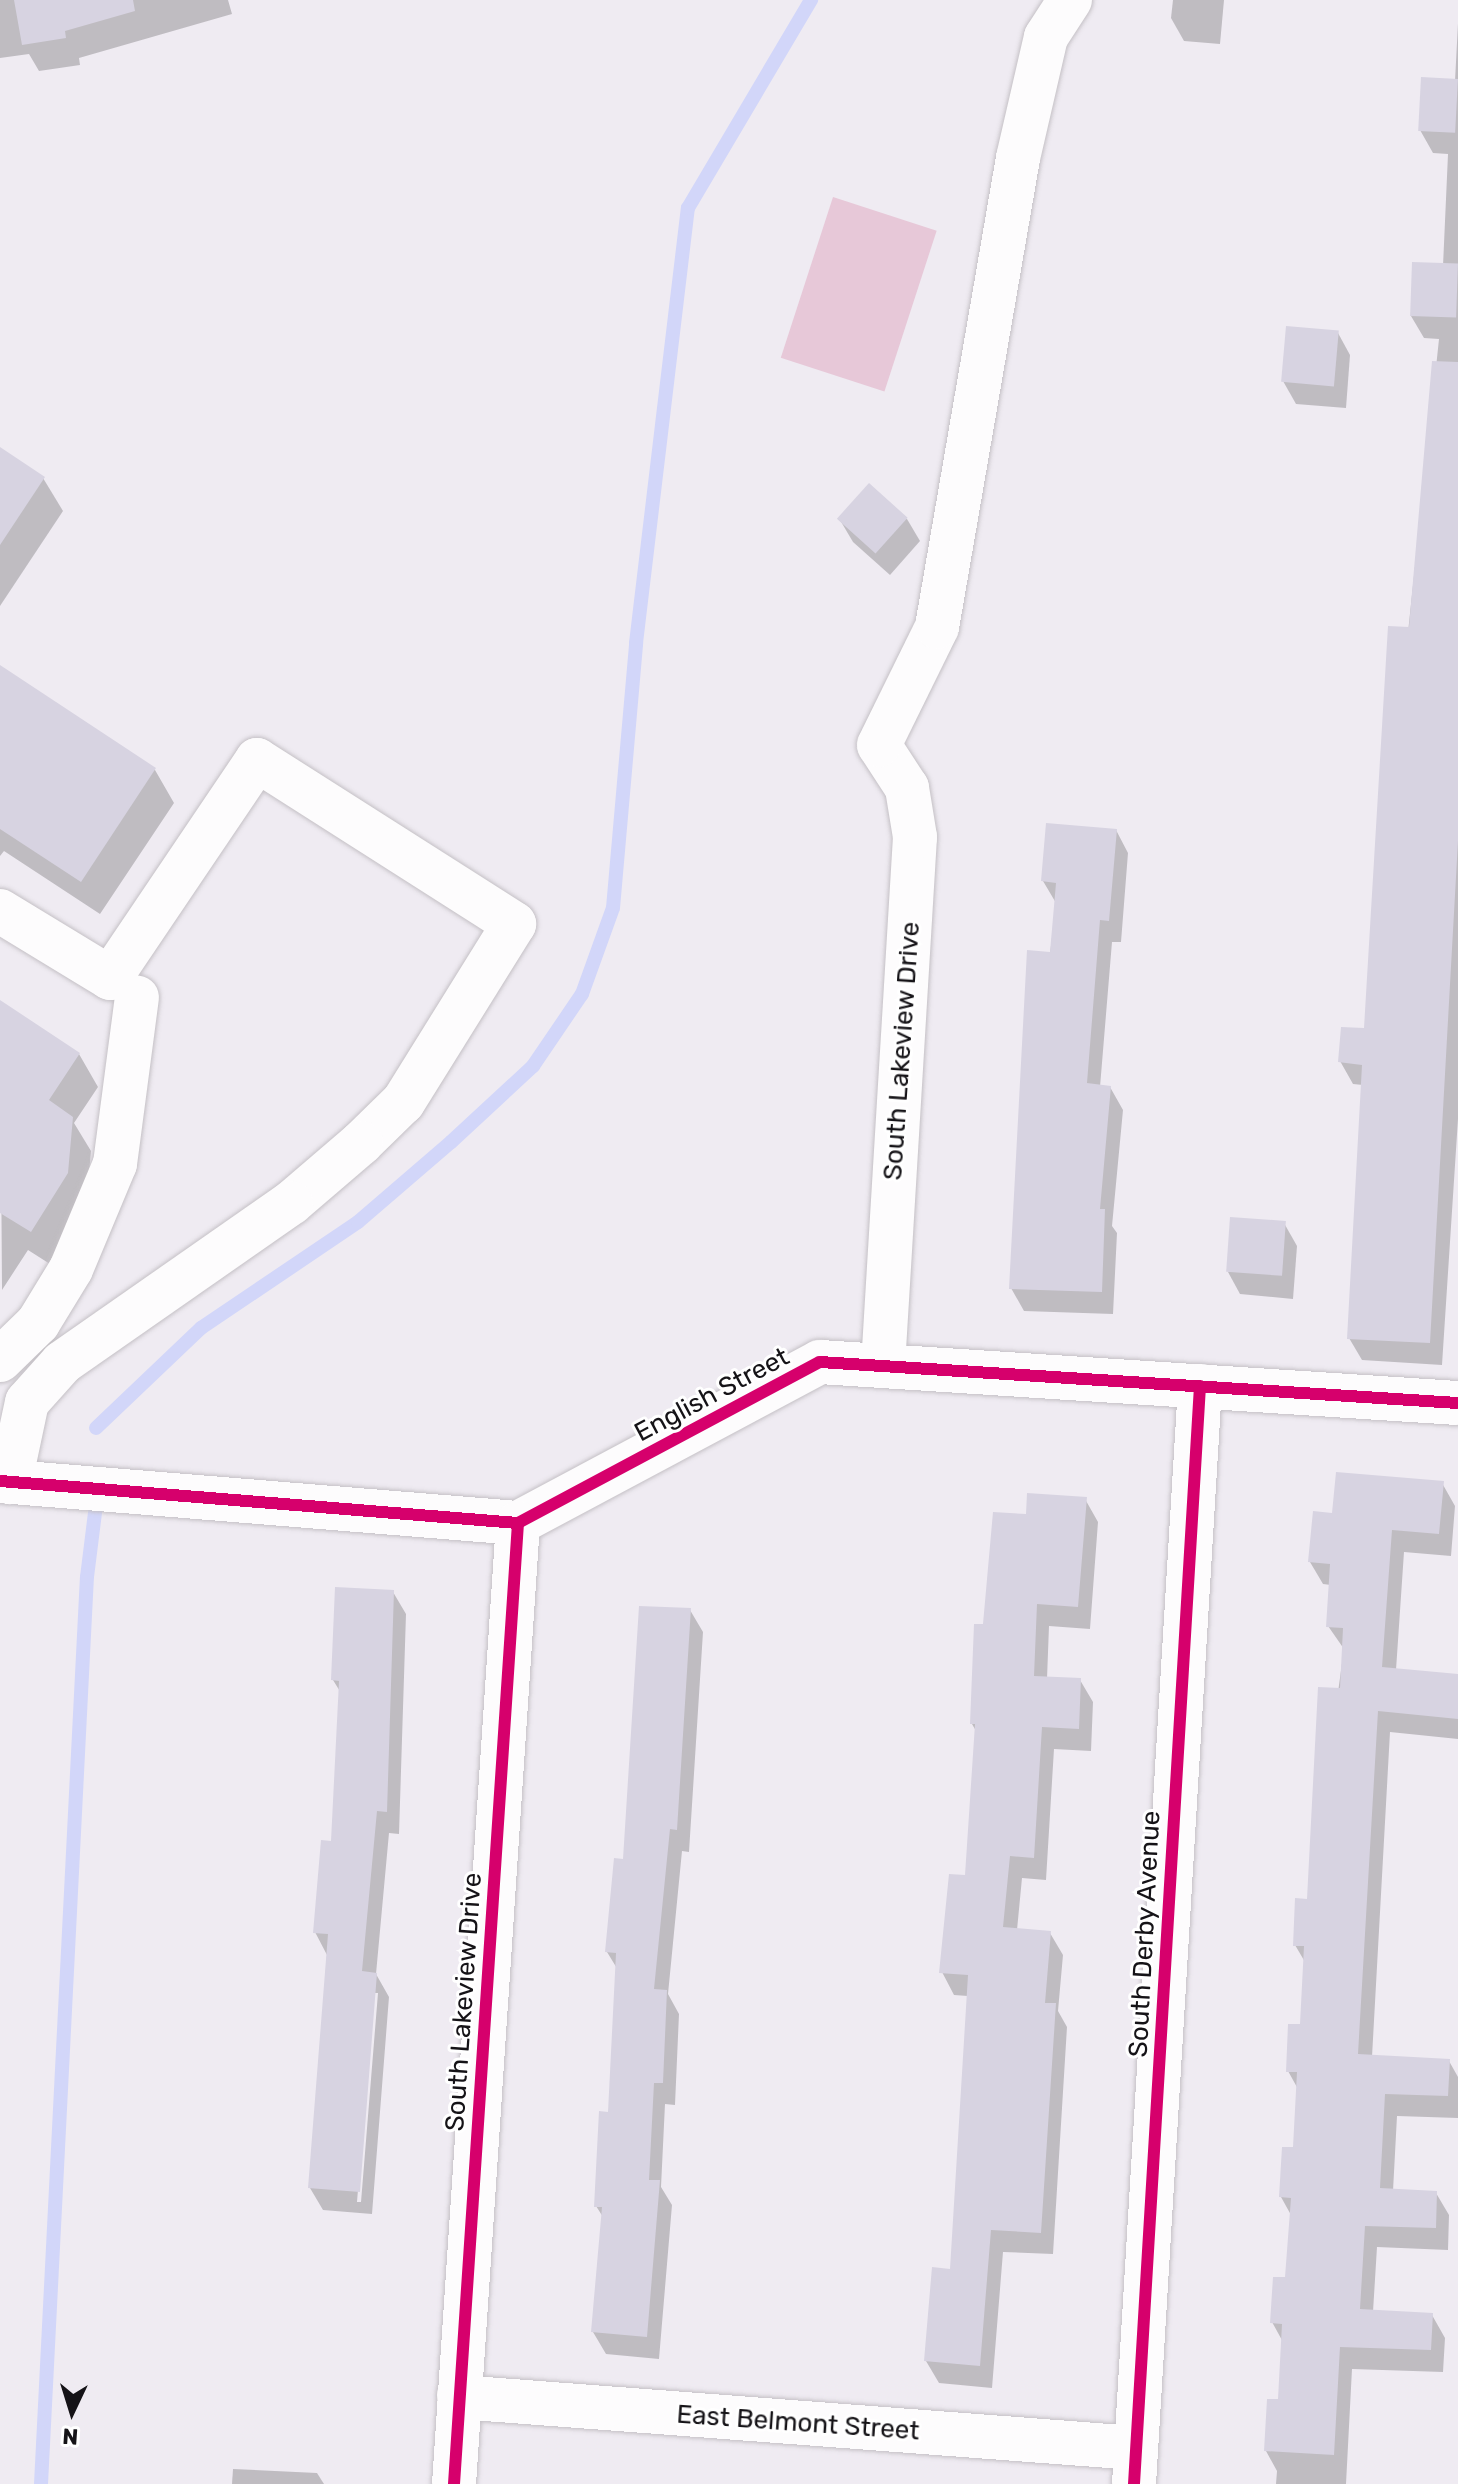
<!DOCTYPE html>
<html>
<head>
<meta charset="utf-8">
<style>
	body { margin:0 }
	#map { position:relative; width:1458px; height:2484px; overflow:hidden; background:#efebf2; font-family:Rubik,sans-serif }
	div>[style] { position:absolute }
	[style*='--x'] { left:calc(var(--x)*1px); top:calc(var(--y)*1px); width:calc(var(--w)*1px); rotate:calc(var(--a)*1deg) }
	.green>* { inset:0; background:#e7c8d8; transform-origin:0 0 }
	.shadow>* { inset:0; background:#0003 }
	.stream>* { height:14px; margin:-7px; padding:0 7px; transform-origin:7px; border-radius:7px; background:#d2d6f9 }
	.building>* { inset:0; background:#d7d3e1; transform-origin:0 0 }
	.roads { filter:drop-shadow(0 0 2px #c4c0c5) drop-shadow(0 0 2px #c4c0c5) }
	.minor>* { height:44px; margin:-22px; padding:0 22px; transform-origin:22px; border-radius:22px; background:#fdfcfd }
	.cycleway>* { height:12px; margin:-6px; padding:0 6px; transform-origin:6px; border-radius:6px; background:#d6006c }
	span { translate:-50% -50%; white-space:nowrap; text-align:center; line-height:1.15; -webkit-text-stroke:6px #fff; paint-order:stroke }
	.street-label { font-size:26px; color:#151317 }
	.north { position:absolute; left:32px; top:2372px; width:80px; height:80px; -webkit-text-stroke:6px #fff; paint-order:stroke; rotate:184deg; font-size:22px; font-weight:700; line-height:32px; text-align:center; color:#151317 }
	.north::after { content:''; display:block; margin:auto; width:28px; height:36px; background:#151317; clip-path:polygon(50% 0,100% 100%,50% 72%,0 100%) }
</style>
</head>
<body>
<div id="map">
	<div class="green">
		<i style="left:833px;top:197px;width:109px;height:169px;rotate:18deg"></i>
	</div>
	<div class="shadow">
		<i style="clip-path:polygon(0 0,228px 0,232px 14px,79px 58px,80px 65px,39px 71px,29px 54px,0 58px)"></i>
		<i style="clip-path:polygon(1173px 0,1224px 0,1220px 44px,1184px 41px,1171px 18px)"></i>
		<i style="clip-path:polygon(1458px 23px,1458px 1119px,1442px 1365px,1362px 1360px,1349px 1338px,1363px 1085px,1353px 1084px,1340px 1061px,1366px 1030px,1439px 339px,1424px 338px,1411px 316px,1443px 266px,1448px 154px,1433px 153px,1420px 130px,1455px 81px)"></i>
		<i style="clip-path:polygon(1338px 333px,1350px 355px,1346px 408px,1296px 404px,1283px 381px)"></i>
		<i style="clip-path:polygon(0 450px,43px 478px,63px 511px,0 606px)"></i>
		<i style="clip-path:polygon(907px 519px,920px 541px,890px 575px,853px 542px,840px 520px)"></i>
		<i style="clip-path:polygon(0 668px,155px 770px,174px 803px,100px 914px,4px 851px,0 856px)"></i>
		<i style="clip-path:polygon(1116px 830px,1128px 853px,1121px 942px,1112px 942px,1100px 1087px,1110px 1087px,1123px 1110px,1112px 1226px,1117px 1233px,1113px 1314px,1024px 1311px,1011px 1288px,1056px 903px,1043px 881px)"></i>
		<i style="clip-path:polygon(0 1003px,79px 1054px,98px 1087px,74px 1123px,91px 1151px,86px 1206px,50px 1264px,28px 1250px,2px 1290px)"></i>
		<i style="clip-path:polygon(1284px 1223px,1297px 1246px,1293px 1299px,1240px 1294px,1228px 1272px)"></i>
		<i style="clip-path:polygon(1442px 1483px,1455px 1506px,1451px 1556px,1404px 1552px,1396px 1670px,1458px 1676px,1458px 1739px,1390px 1732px,1372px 2057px,1449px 2061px,1458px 2077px,1458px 2118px,1397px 2116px,1393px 2191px,1436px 2193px,1449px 2215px,1448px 2250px,1377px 2247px,1373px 2312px,1432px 2315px,1445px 2338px,1443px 2372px,1352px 2369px,1346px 2484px,1276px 2484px,1277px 2471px,1266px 2451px,1280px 2401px,1283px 2342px,1272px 2322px,1287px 2280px,1291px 2215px,1281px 2197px,1295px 2149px,1298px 2089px,1288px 2071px,1302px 2026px,1305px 1962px,1295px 1945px,1309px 1901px,1344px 1649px,1328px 1626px,1331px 1585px,1323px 1584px,1310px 1562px,1334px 1515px)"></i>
		<i style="clip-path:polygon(1085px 1499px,1098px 1522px,1090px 1629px,1049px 1626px,1047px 1679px,1080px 1680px,1093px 1702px,1091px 1751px,1054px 1749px,1046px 1880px,1022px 1878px,1017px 1930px,1050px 1933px,1063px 1955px,1058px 2011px,1067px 2027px,1053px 2254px,1003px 2252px,992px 2388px,939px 2383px,926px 2361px,952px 2271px,968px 1996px,954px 1995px,942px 1972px,967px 1877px,976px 1731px,972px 1724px,985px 1626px,1028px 1516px)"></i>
		<i style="clip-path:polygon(evenodd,393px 1592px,406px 1614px,399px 1834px,389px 1833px,376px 1974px,389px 1997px,372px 2214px,323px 2210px,310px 2188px,327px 1955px,315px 1932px,333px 1843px,341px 1693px,333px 1680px,393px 1592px,374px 1993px,378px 1993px,361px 2202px,357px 2202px,374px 1993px)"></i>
		<i style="clip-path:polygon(690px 1610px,703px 1632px,689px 1852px,682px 1851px,668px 1994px,679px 2014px,675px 2105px,665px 2104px,661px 2187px,672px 2205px,659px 2359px,606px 2354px,593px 2332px,603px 2217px,596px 2206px,610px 2114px,618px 1970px,607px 1952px)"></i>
		<i style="clip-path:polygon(233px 2469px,317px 2473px,324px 2484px,232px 2484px)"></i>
	</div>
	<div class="stream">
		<i style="--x:96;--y:1428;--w:145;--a:-43.6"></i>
		<i style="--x:201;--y:1328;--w:189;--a:-34"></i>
		<i style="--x:358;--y:1222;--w:123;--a:-40.7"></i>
		<i style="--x:451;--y:1142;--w:112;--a:-42.8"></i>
		<i style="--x:533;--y:1066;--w:87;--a:-55.8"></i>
		<i style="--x:582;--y:994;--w:91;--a:-70.2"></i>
		<i style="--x:613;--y:908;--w:266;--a:-85"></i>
		<i style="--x:636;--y:643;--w:438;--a:-83.2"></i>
		<i style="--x:688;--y:208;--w:242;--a:-59.4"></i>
		<i style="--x:41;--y:2484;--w:908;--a:-87.1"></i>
		<i style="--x:87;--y:1577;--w:81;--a:-82.9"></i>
	</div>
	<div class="building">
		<i style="clip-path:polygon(14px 0,133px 0,135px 11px,65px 31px,66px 38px,22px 45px)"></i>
		<i style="left:1421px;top:77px;width:37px;height:54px;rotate:3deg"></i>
		<i style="left:1412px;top:262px;width:46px;height:54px;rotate:2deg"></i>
		<i style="left:1286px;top:326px;width:53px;height:56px;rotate:5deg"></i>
		<i style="clip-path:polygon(1432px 361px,1458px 362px,1458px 841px,1430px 1343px,1347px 1339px,1362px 1065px,1338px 1062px,1341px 1027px,1364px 1028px,1388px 626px,1409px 627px)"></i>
		<i style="clip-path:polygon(0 447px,45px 477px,0 545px)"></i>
		<i style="left:869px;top:483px;width:52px;height:48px;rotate:42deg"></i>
		<i style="clip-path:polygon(0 665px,156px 768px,81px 882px,0 829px)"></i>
		<i style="clip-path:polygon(1046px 823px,1117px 829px,1109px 921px,1100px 920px,1087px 1083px,1111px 1086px,1100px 1209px,1105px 1209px,1102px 1292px,1009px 1289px,1027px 950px,1050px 952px,1056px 883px,1041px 881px)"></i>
		<i style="clip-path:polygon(0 1000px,80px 1053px,49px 1100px,73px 1117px,68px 1173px,31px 1232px,0 1213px)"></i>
		<i style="left:1230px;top:1217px;width:56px;height:55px;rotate:4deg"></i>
		<i style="clip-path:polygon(1336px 1472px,1444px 1481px,1439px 1534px,1392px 1530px,1382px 1667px,1458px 1674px,1458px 1719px,1378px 1711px,1358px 2054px,1450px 2059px,1448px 2096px,1385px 2094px,1380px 2188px,1437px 2191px,1436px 2228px,1365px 2226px,1360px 2309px,1433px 2313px,1431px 2350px,1340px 2347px,1334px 2455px,1264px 2451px,1267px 2399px,1278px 2399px,1282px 2324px,1270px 2323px,1273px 2277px,1285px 2277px,1291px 2198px,1279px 2197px,1282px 2147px,1293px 2147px,1297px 2072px,1286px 2072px,1288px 2024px,1300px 2024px,1304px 1946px,1293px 1946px,1295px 1898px,1307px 1899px,1318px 1687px,1340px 1688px,1343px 1628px,1326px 1627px,1330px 1564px,1308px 1562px,1313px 1511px,1332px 1513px)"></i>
		<i style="clip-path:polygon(1027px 1493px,1087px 1497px,1078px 1607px,1037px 1604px,1034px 1676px,1081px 1678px,1079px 1729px,1042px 1727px,1034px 1858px,1010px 1856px,1003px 1927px,1051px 1931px,1045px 2003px,1056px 2003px,1041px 2233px,991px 2230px,980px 2366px,924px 2361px,932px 2267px,950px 2269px,968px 1975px,939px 1973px,949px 1874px,965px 1875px,975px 1724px,970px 1724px,974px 1624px,983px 1624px,993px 1512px,1026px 1514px)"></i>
		<i style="clip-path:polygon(335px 1587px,394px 1590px,387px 1812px,377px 1811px,362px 1971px,377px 1973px,360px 2192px,308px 2188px,328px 1934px,313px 1933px,321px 1840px,331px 1841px,339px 1681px,331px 1680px)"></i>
		<i style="clip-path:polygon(639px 1606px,691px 1608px,677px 1830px,670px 1829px,654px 1989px,667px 1990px,663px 2083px,654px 2083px,649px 2180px,660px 2180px,647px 2337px,591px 2332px,602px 2207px,594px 2207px,599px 2111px,608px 2112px,616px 1953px,605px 1952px,614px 1858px,623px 1859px)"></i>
	</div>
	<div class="roads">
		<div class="minor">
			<i style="--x:0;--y:911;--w:129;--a:31.3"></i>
			<i style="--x:110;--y:978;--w:263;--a:-56"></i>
			<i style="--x:257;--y:760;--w:305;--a:32.5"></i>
			<i style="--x:514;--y:924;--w:210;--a:121.9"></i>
			<i style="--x:403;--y:1102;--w:59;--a:135.7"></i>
			<i style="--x:361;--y:1143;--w:92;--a:139.4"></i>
			<i style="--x:291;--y:1203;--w:279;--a:145.1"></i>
			<i style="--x:62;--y:1363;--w:52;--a:131.9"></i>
			<i style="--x:27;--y:1402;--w:82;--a:102"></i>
			<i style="--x:0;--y:1360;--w:53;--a:-44.2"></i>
			<i style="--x:38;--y:1323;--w:63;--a:-58.6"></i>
			<i style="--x:71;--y:1269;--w:114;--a:-67.3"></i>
			<i style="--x:115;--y:1164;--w:168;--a:-82.5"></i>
			<i style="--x:883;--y:1366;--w:530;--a:-86.54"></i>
			<i style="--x:915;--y:837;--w:50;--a:-99.3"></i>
			<i style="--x:907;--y:788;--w:51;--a:-123.1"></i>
			<i style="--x:879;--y:745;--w:131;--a:-63.8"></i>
			<i style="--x:937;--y:627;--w:476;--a:-80.2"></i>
			<i style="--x:1018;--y:158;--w:124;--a:-77"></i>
			<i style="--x:1046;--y:37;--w:44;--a:-57"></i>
			<i style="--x:0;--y:1481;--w:520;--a:4.64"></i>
			<i style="--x:518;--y:1523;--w:342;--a:-28.1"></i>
			<i style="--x:820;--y:1362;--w:639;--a:3.68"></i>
			<i style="--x:459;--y:2397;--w:679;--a:4.31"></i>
			<i style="--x:454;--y:2484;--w:963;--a:-86.19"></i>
			<i style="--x:1134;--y:2484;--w:1100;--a:-86.56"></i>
		</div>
	</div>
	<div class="cycleway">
		<i style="--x:0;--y:1481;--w:520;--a:4.64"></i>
		<i style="--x:518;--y:1523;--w:342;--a:-28.1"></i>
		<i style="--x:820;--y:1362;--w:639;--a:3.68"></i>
		<i style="--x:454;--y:2484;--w:963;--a:-86.19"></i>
		<i style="--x:1134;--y:2484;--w:1100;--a:-86.56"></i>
	</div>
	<div class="street-label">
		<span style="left:902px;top:1051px;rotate:-86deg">South Lakeview Drive</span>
		<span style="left:712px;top:1395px;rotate:-28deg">English Street</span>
		<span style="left:1145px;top:1934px;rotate:-87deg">South Derby Avenue</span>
		<span style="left:464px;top:2002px;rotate:-86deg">South Lakeview Drive</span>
		<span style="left:798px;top:2423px;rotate:4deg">East Belmont Street</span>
	</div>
	<div class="north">N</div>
</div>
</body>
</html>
